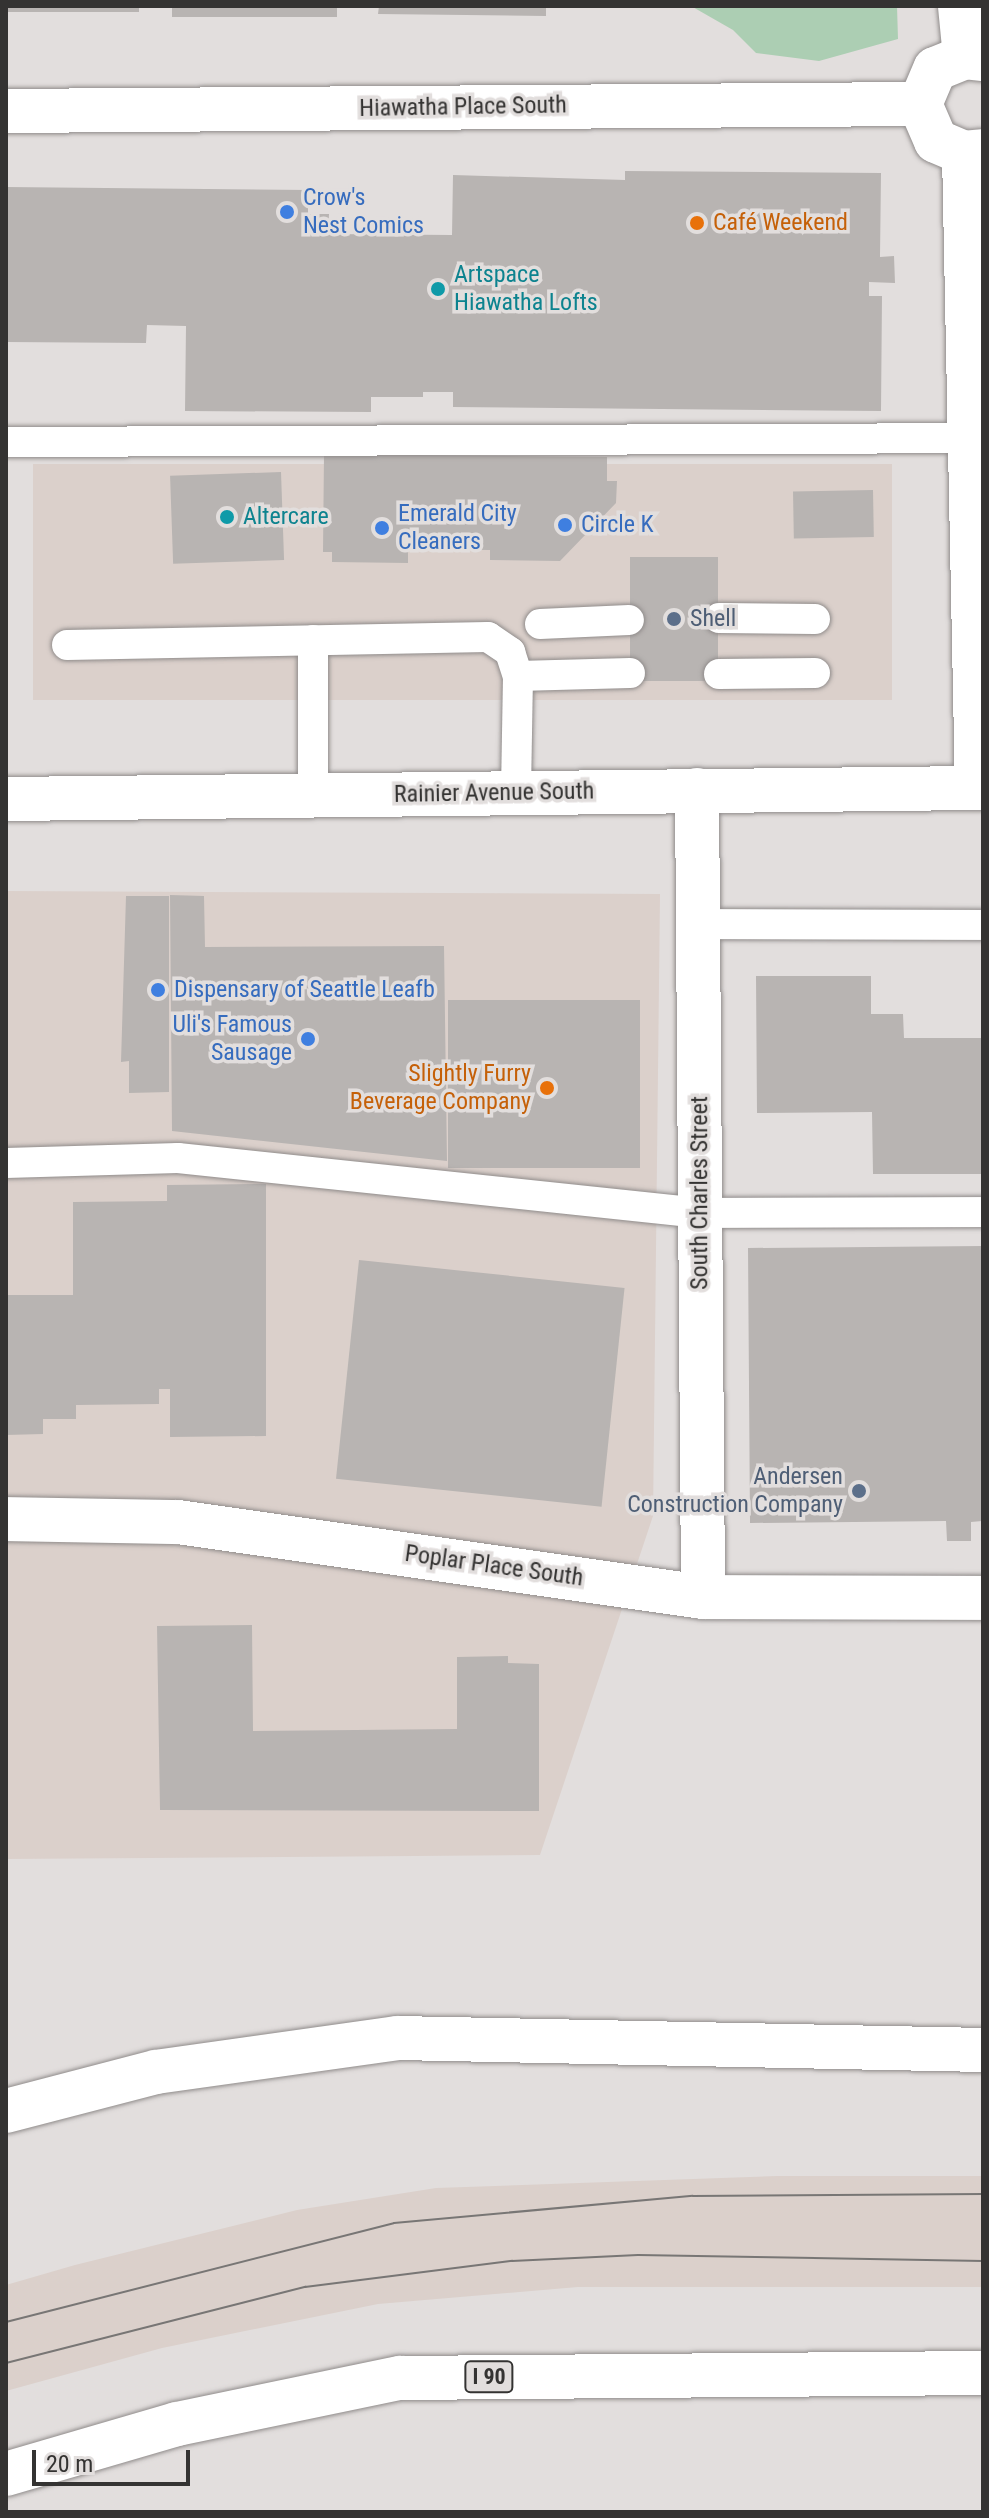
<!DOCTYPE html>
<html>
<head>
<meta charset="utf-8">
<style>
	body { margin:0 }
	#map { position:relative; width:989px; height:2518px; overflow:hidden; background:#e2dedd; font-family:"Roboto Condensed",sans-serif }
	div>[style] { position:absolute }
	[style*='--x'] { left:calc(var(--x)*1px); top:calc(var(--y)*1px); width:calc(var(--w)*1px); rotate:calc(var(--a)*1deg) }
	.built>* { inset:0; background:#dbd0cb; transform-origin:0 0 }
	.green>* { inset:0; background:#acceb3 }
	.building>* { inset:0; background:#b8b4b2; transform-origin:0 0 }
	.roads { filter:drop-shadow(0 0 2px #908c8b) drop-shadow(0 0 2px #908c8b) }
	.lane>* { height:30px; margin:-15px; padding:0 15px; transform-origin:15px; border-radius:15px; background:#fff }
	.street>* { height:44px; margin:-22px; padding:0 22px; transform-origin:22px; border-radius:22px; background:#fff }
	.primary>* { height:44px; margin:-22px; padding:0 22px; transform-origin:22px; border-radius:22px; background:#fff }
	.highway>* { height:44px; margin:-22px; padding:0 22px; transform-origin:22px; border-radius:22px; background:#fff }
	.tram>* { height:2px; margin:-1px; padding:0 1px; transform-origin:1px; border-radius:1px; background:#787675 }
	.dots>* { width:22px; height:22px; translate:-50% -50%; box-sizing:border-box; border:4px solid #e2dedd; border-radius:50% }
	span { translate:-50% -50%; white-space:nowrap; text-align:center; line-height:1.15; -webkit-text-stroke:7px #e2dedd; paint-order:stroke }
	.shield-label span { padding:2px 6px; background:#e2dedd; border:2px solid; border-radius:6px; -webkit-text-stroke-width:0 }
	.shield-label { font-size:22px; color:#343332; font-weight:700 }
	.street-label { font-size:24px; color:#343332 }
	.shop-label { font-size:24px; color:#366cbe }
	.left { translate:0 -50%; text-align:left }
	.right { translate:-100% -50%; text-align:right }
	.food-label { font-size:24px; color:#c56008 }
	.culture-label { font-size:24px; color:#0d838f }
	.service-label { font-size:24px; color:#4e5e75 }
	.frame { position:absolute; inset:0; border:8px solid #343332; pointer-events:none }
	.scale { position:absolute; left:32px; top:2450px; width:158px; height:36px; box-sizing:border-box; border:4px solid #343332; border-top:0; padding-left:10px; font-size:24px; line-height:28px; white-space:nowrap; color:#343332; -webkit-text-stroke:6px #e2dedd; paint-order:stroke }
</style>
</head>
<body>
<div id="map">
	<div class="built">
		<i style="left:33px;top:464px;width:859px;height:236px"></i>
		<i style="clip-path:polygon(6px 891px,660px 894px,653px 1516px,540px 1855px,6px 1859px)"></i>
		<i style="clip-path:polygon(777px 2176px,983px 2176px,983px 2287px,578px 2287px,378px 2304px,162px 2348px,6px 2391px,6px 2285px,75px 2265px,297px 2210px,436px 2188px)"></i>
	</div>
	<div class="green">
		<i style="clip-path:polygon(691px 6px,897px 6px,898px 39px,819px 61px,756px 53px,733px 30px)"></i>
	</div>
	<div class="building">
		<i style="left:6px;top:6px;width:133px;height:6px"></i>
		<i style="left:172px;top:6px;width:165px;height:11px"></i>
		<i style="clip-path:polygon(379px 6px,546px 6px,546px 16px,378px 14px)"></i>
		<i style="clip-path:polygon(625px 171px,881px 173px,880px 257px,894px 256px,895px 283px,869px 282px,869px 296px,882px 296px,881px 411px,453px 407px,453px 392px,423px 392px,423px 397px,371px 397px,371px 412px,185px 411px,186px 326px,147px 325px,146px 343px,6px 342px,6px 187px,308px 190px,308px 214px,329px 214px,328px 234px,452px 235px,453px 175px,625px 180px)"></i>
		<i style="clip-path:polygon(324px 454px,607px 457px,607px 481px,617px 481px,616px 503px,560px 561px,490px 560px,490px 550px,408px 549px,408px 563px,332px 562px,332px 552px,323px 552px)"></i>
		<i style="left:281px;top:472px;width:88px;height:111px;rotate:88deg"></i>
		<i style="left:873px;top:490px;width:47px;height:80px;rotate:89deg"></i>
		<i style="left:630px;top:557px;width:88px;height:124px"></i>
		<i style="clip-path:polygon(170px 895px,204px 896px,205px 947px,444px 946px,447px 1161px,172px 1131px)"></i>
		<i style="clip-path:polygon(126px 896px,169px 896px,169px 1092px,129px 1093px,129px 1061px,121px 1062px)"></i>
		<i style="clip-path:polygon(756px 976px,871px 976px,871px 1014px,903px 1014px,904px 1038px,983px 1038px,983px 1174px,873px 1174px,872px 1112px,757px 1113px)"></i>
		<i style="left:448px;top:1000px;width:192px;height:168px"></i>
		<i style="clip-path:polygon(266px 1184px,266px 1436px,170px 1437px,170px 1389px,159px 1389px,159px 1404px,76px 1405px,76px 1419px,43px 1419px,43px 1434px,6px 1435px,6px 1295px,73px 1295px,73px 1202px,167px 1201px,167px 1185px)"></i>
		<i style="clip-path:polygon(983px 1246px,982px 1521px,971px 1522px,971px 1541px,947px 1541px,946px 1521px,750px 1523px,748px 1248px)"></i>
		<i style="left:359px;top:1260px;width:267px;height:220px;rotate:6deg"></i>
		<i style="clip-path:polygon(252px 1625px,253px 1731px,457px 1729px,457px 1657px,508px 1656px,508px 1663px,539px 1664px,539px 1811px,160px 1810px,157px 1626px)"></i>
	</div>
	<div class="roads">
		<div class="lane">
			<i style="--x:6;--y:442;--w:977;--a:-0.23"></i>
			<i style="--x:719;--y:618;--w:96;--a:0.6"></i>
			<i style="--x:540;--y:624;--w:89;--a:-2.6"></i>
			<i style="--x:67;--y:645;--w:421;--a:-1.1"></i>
			<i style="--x:488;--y:637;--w:27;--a:34"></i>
			<i style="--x:510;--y:652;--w:25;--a:72"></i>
			<i style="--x:518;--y:676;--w:116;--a:91"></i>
			<i style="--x:719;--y:674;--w:96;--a:-0.6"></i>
			<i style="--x:518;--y:676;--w:112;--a:-1.5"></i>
			<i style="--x:313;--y:795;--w:155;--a:-90"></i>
			<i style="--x:698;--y:924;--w:285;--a:0.2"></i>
			<i style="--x:6;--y:1163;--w:172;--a:-1.7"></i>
			<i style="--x:178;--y:1158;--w:525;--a:6.01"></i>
			<i style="--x:700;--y:1213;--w:283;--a:-0.2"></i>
		</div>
		<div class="street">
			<i style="--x:960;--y:6;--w:51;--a:84.4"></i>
			<i style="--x:983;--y:59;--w:18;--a:-174"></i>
			<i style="--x:965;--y:57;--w:32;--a:158"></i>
			<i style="--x:935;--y:69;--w:38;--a:113"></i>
			<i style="--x:920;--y:104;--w:40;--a:66.6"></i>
			<i style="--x:936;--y:141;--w:30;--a:23"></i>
			<i style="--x:964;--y:153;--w:19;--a:-6"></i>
			<i style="--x:6;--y:111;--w:914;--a:-0.44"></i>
			<i style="--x:964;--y:153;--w:635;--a:88.83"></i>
			<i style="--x:697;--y:790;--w:807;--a:89.57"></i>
			<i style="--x:6;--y:1519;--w:172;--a:1"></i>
			<i style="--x:178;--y:1522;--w:530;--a:8.13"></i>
			<i style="--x:703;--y:1597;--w:280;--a:0.2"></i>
		</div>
		<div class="primary">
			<i style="--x:6;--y:799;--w:977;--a:-0.65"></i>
		</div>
		<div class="highway">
			<i style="--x:6;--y:2111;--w:155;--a:-14.6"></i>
			<i style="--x:156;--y:2072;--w:243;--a:-8"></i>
			<i style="--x:397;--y:2038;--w:586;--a:1.17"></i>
			<i style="--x:6;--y:2474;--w:178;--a:-16.3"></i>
			<i style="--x:177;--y:2424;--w:228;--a:-11.7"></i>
			<i style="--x:400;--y:2378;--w:583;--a:-0.49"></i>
		</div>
	</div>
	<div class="tram">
		<i style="--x:6;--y:2322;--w:400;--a:-14.3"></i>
		<i style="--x:394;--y:2223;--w:300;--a:-5.2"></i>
		<i style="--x:693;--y:2196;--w:290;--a:-0.4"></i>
		<i style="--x:6;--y:2363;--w:309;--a:-14.3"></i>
		<i style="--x:305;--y:2287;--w:209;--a:-7.2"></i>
		<i style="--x:512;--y:2261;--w:126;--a:-2.7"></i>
		<i style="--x:638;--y:2255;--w:345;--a:1"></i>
	</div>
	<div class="dots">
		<i style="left:287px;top:212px;background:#3f7fe0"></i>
		<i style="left:697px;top:223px;background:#e8710a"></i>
		<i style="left:438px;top:289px;background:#0f9aa8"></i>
		<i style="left:227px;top:517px;background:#0f9aa8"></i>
		<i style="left:565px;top:525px;background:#3f7fe0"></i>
		<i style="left:382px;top:528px;background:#3f7fe0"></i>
		<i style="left:674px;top:619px;background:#5c6f8a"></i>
		<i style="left:158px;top:990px;background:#3f7fe0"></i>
		<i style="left:308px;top:1039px;background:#3f7fe0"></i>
		<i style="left:547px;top:1088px;background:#e8710a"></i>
		<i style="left:859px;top:1491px;background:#5c6f8a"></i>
	</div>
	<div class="shield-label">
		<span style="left:489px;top:2377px">I 90</span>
	</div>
	<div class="street-label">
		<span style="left:463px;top:107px;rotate:-1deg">Hiawatha Place South</span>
		<span style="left:494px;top:793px;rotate:-1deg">Rainier Avenue South</span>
		<span style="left:700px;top:1193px;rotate:-90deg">South Charles Street</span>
		<span style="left:494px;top:1566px;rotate:8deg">Poplar Place South</span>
	</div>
	<div class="shop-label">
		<span class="left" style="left:303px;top:212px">Crow's<br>Nest Comics</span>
		<span class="left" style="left:398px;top:528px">Emerald City<br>Cleaners</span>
		<span class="left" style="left:581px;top:525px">Circle K</span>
		<span class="left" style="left:174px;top:990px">Dispensary of Seattle Leafb</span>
		<span class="right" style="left:292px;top:1039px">Uli's Famous<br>Sausage</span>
	</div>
	<div class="food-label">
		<span class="left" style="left:713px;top:223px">Café Weekend</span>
		<span class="right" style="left:531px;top:1088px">Slightly Furry<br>Beverage Company</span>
	</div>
	<div class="culture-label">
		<span class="left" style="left:454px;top:289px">Artspace<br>Hiawatha Lofts</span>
		<span class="left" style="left:243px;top:517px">Altercare</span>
	</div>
	<div class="service-label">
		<span class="left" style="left:690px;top:619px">Shell</span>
		<span class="right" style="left:843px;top:1491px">Andersen<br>Construction Company</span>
	</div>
	<div class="frame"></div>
	<div class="scale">20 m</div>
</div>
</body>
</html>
